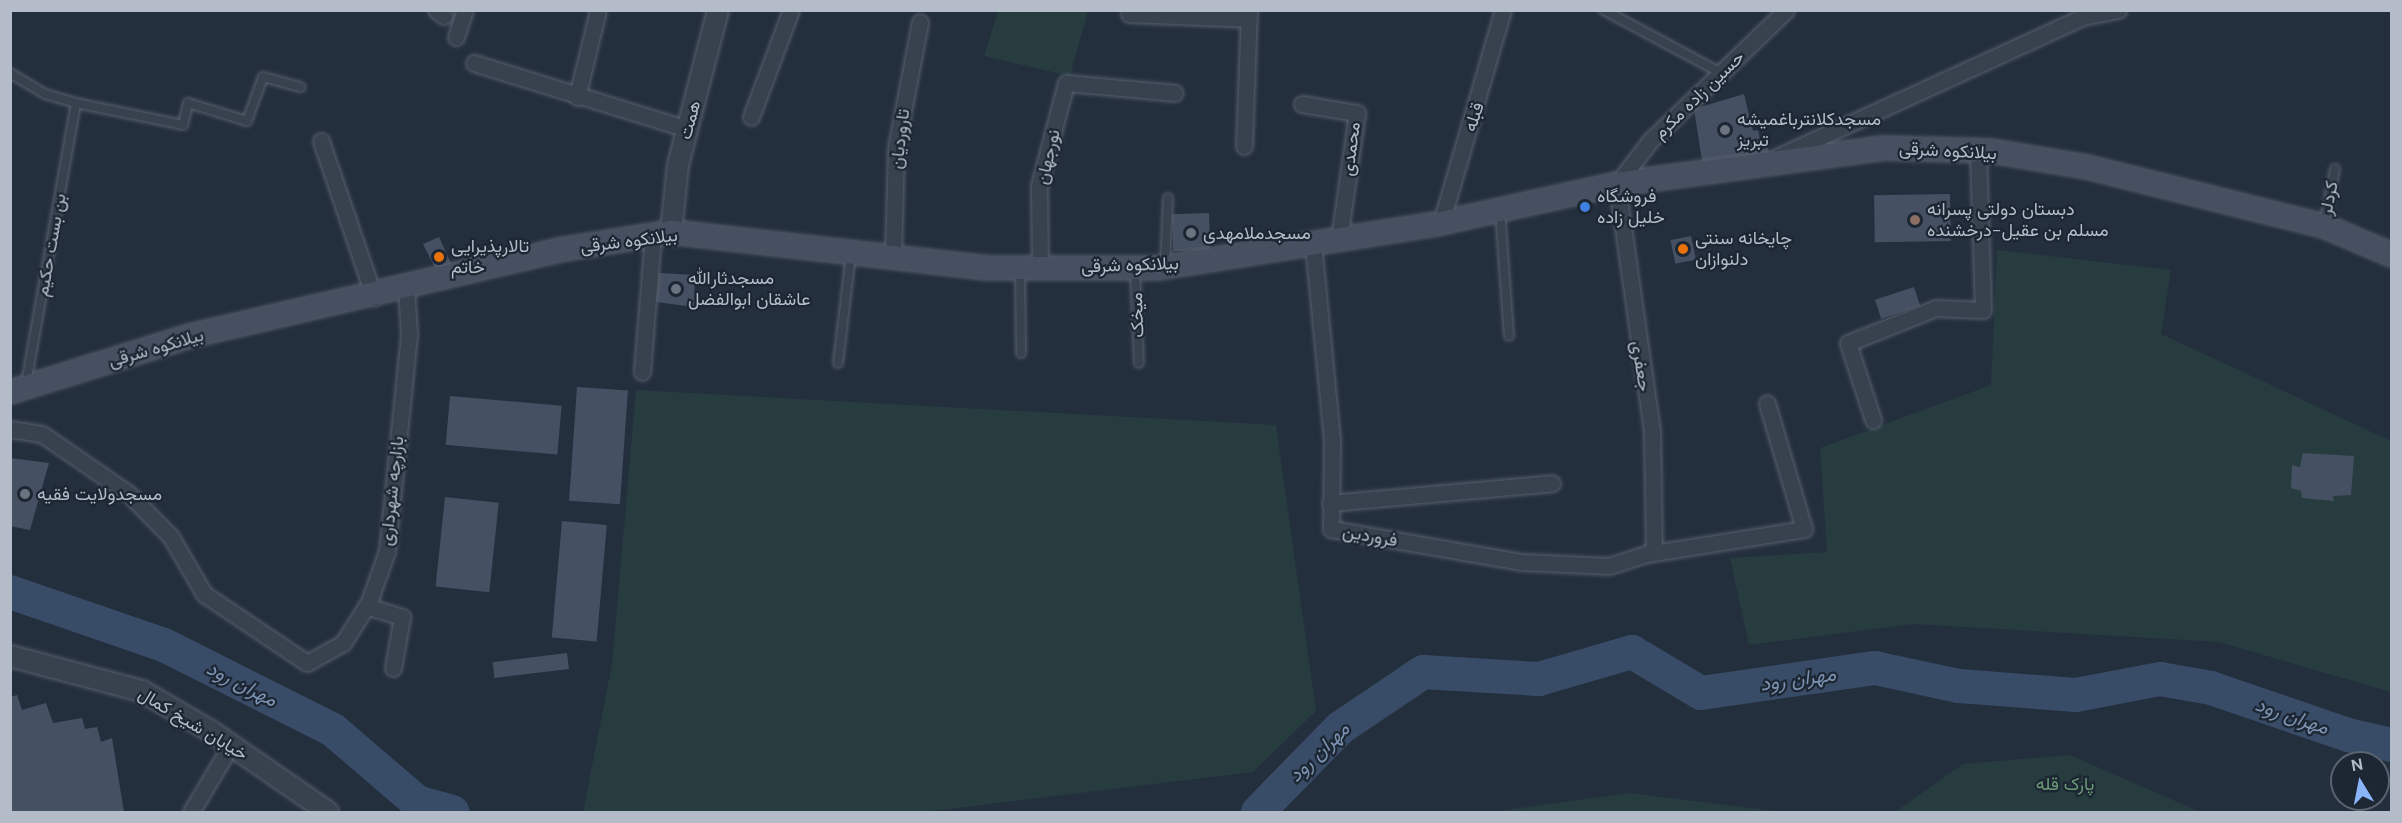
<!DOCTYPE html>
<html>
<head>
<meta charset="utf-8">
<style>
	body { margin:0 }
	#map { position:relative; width:2402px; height:823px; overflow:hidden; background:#242f3e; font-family:"DM Sans",Vazirmatn,sans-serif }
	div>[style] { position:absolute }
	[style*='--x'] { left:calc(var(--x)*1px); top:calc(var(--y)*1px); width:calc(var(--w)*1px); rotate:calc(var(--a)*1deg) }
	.green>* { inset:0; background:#263c3f }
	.river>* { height:34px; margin:-17px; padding:0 17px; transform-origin:17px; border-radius:17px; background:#394c67 }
	.building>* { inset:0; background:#455162; transform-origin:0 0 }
	.roads { filter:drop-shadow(0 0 2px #565f6c) drop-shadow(0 0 2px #565f6c) }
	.service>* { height:8px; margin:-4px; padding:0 4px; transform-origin:4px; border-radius:4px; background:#38414e }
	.minor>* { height:15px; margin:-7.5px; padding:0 7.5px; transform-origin:7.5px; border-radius:7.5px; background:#38414e }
	.tertiary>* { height:20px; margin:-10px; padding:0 10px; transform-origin:10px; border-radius:10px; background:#38414e }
	.secondary>* { height:22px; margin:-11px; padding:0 11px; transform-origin:11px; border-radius:11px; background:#465061 }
	.dots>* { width:16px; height:16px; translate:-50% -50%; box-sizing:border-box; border:3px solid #1d2633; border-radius:50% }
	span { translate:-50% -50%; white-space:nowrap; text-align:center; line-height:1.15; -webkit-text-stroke:4.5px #1d2633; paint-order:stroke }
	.street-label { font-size:18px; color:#b4bcc9 }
	.poi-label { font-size:18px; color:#b4bcc9 }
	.left { translate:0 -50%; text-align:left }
	.park-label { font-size:18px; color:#6b9a76 }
	.water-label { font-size:20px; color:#7c92b1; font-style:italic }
	.frame { position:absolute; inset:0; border:12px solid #b4bcc9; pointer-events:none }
	.north { position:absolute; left:2330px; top:751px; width:60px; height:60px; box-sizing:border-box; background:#1d2633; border:2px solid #59626f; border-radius:50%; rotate:350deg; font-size:16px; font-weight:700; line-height:24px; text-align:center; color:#b4bcc9 }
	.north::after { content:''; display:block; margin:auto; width:21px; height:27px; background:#8ab4f8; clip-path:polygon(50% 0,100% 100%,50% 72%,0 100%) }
</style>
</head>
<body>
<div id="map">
	<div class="green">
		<i style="clip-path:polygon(998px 11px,1088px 11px,1070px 76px,984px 56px)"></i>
		<i style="clip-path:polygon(1997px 250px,2171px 270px,2161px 334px,2391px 441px,2391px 692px,2219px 642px,1913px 624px,1749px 645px,1730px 558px,1827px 552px,1820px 448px,1991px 385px)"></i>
		<i style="clip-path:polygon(636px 390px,1276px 425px,1316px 711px,1253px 772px,924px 812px,583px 812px,612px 664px)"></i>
		<i style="clip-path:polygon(2070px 755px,2200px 812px,1895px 812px,1963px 764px)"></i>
		<i style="clip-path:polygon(1629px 793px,1785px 812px,1491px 812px)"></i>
	</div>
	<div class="river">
		<i style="--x:10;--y:592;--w:163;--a:19"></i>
		<i style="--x:164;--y:645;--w:189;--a:26.7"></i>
		<i style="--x:333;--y:730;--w:111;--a:40.6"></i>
		<i style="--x:417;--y:802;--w:37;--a:16"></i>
		<i style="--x:1258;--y:812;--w:117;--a:-45.7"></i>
		<i style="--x:1340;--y:728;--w:100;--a:-34"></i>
		<i style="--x:1423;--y:672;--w:116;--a:3.5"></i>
		<i style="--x:1539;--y:679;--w:97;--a:-16.2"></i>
		<i style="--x:1632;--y:652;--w:80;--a:30.7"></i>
		<i style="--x:1701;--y:693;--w:176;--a:-8.2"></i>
		<i style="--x:1875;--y:668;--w:86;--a:12.1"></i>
		<i style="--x:1959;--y:686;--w:117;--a:4.4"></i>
		<i style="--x:2076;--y:695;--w:86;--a:-10.8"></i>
		<i style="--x:2160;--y:679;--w:52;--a:10"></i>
		<i style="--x:2211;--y:688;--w:145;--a:18.9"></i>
		<i style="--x:2348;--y:735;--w:45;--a:12.8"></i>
	</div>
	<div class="building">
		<i style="clip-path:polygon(1744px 94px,1753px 131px,1758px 130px,1761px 143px,1767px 143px,1769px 155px,1703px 167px,1694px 109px)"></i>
		<i style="left:1950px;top:194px;width:47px;height:76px;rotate:89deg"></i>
		<i style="left:1209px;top:213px;width:37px;height:37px;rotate:88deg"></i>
		<i style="left:1691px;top:236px;width:24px;height:21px;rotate:78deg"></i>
		<i style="clip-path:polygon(439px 237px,454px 270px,438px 274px,423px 244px)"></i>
		<i style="clip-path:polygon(659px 273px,695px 275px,694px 307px,656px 302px)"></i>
		<i style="left:1914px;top:287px;width:20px;height:41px;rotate:72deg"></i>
		<i style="left:577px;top:387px;width:51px;height:114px;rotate:4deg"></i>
		<i style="left:450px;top:396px;width:112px;height:49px;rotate:5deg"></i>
		<i style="clip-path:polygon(2303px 453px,2354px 456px,2351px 495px,2333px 496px,2334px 501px,2302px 498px,2301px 491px,2291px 488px,2292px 465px,2300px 467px)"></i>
		<i style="clip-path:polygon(10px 458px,49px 463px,30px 530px,10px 526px)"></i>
		<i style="left:445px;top:497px;width:54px;height:90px;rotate:6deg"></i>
		<i style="left:562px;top:521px;width:45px;height:117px;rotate:5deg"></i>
		<i style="left:567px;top:653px;width:16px;height:75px;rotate:83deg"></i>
		<i style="clip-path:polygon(17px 695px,22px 710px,46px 703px,53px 723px,82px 718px,85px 729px,97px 727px,101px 742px,112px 738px,124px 812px,10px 812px,10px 697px)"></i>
	</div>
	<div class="roads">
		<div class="service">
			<i style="--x:1604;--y:10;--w:133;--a:28.3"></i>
			<i style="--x:10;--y:73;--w:41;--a:31"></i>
			<i style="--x:45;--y:94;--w:32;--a:16"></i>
			<i style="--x:76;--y:103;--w:284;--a:100.1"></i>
			<i style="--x:76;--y:103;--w:109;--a:11.6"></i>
			<i style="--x:183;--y:125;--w:23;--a:-77"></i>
			<i style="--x:188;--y:103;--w:62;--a:17"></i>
			<i style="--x:247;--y:121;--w:47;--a:-70"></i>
			<i style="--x:263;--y:77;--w:39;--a:15"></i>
			<i style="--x:1500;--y:211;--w:125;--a:85.9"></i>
			<i style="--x:2324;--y:225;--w:57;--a:-78.9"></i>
			<i style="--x:1165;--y:265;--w:67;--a:-87.4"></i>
			<i style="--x:1020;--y:269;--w:84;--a:89.3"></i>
			<i style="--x:1135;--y:269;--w:94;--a:87.6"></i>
			<i style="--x:838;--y:363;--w:110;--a:-83.2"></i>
		</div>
		<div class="minor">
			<i style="--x:436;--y:10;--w:10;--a:37"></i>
			<i style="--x:1129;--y:14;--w:120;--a:2.4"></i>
			<i style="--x:456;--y:37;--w:28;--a:-72"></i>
			<i style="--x:474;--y:63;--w:223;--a:17.2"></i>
			<i style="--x:577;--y:97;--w:89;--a:-76.4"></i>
			<i style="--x:1302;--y:104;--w:56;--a:9.3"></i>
			<i style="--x:1357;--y:113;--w:127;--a:98.1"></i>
			<i style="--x:751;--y:117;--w:114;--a:-69.5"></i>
			<i style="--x:321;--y:141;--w:165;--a:71.2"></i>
			<i style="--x:1244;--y:146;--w:136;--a:-87.9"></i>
			<i style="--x:1779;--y:156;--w:333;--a:-24.6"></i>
			<i style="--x:2082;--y:17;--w:37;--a:-11"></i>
			<i style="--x:1441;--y:223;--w:222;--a:-73.8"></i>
			<i style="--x:1313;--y:243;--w:197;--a:84.5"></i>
			<i style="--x:1332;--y:439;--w:90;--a:90.6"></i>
			<i style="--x:1331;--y:529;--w:194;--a:9.8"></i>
			<i style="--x:1522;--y:562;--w:87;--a:2.6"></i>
			<i style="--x:1609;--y:566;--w:40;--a:-18"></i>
			<i style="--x:1647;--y:554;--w:9;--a:-36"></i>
			<i style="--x:1654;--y:549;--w:118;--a:-91"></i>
			<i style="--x:1652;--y:431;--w:249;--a:-98.1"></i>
			<i style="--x:1617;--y:184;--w:54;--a:-52.5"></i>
			<i style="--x:1650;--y:141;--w:189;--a:-43.9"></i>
			<i style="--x:893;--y:257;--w:109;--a:-88.4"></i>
			<i style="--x:896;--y:148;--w:128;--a:-79.2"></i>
			<i style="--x:1040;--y:268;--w:82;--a:-90.7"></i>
			<i style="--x:1039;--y:186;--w:106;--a:-75.3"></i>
			<i style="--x:1066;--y:83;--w:109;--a:5.2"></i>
			<i style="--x:642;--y:372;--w:137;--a:-85.4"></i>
			<i style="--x:1873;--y:420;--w:81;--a:-108"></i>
			<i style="--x:1848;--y:343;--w:95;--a:-21.7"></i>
			<i style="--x:1936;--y:308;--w:47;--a:2.4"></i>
			<i style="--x:1983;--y:310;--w:160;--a:-91.8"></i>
			<i style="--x:10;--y:429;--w:32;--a:9"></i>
			<i style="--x:42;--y:434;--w:106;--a:34.6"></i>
			<i style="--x:129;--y:494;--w:60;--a:45.7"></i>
			<i style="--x:171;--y:537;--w:66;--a:59.9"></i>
			<i style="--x:204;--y:594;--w:124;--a:33.8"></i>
			<i style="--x:307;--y:663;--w:41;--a:-29.1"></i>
			<i style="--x:343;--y:643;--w:49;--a:-57.6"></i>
			<i style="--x:369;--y:602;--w:54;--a:-70.6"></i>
			<i style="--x:387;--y:551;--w:218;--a:-84.2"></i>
			<i style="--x:409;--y:334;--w:46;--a:-93.7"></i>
			<i style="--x:1330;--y:503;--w:223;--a:-5.1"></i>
			<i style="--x:1647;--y:554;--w:159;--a:-9"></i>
			<i style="--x:1804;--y:529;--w:131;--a:-106.4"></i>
			<i style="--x:366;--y:606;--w:38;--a:17"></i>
			<i style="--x:402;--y:617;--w:52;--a:100"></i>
			<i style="--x:191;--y:812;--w:78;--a:-59.2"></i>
		</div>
		<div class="tertiary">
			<i style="--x:671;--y:232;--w:67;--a:-84"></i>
			<i style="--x:678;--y:165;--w:160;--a:-75.5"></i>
			<i style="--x:10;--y:656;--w:137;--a:14.9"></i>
			<i style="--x:142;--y:691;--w:81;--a:30.4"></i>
			<i style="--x:212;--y:732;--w:141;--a:34.6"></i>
		</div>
		<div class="secondary">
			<i style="--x:10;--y:392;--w:189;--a:-17.3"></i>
			<i style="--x:190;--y:336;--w:379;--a:-13.1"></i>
			<i style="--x:559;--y:250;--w:113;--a:-9.1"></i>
			<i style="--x:671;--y:232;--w:316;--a:6.5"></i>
			<i style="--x:985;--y:268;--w:173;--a:0"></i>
			<i style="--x:1158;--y:268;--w:287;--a:-9"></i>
			<i style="--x:1441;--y:223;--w:180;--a:-12.5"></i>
			<i style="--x:1617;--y:184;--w:267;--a:-7.7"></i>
			<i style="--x:1882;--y:148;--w:109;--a:1.6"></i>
			<i style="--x:1991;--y:151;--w:97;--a:9.5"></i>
			<i style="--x:2087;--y:167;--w:244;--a:14"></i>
			<i style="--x:2324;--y:226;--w:74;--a:23.1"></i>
		</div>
	</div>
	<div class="dots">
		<i style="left:1725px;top:130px;background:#6b7280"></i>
		<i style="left:1585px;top:207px;background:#3f7fe0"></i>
		<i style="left:1915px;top:220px;background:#8d6e63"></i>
		<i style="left:1191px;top:233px;background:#6b7280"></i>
		<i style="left:1683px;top:249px;background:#e8710a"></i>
		<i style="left:439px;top:257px;background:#e8710a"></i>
		<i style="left:676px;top:289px;background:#6b7280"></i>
		<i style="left:25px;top:494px;background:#6b7280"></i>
	</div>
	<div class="street-label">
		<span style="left:1699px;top:95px;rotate:-44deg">حسین زاده مکرم</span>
		<span style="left:1474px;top:117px;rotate:-72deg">قبله</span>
		<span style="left:690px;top:120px;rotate:-75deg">همت</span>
		<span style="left:900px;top:139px;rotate:-83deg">تاروردیان</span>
		<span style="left:1351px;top:149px;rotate:-83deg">محمدی</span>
		<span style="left:1948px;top:151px;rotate:3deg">بیلانکوه شرقی</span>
		<span style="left:1048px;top:157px;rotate:-77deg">نورجهان</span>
		<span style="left:2329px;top:198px;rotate:-79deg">کردلر</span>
		<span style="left:629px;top:241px;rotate:-7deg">بیلانکوه شرقی</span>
		<span style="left:51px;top:245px;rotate:-80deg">بن بست حکیم</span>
		<span style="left:1130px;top:265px;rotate:-2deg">بیلانکوه شرقی</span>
		<span style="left:1137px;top:315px;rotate:-92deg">میخک</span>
		<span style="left:156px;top:348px;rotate:-16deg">بیلانکوه شرقی</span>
		<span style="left:1641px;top:366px;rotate:81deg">جعفری</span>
		<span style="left:392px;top:491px;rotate:-84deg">بازارچه شهرداری</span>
		<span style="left:1370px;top:536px;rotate:10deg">فروردین</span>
		<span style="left:193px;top:724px;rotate:31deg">خیابان شیخ کمال</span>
	</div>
	<div class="poi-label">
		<span class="left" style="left:1737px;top:130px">مسجدکلانترباغمیشه<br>تبریز</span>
		<span class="left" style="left:1597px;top:207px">فروشگاه<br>خلیل زاده</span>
		<span class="left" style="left:1927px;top:220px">دبستان دولتی پسرانه<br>مسلم بن عقیل-درخشنده</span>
		<span class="left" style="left:1203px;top:233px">مسجدملامهدی</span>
		<span class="left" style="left:1695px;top:249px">چایخانه سنتی<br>دلنوازان</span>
		<span class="left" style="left:451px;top:257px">تالارپذیرایی<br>خاتم</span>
		<span class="left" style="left:688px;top:289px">مسجدثارالله<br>عاشقان ابوالفضل</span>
		<span class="left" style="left:37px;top:494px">مسجدولایت فقیه</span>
	</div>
	<div class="park-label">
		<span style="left:2065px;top:784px">پارک قله</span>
	</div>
	<div class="water-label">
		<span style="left:1798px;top:679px;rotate:-8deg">مهران رود</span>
		<span style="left:242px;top:684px;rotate:27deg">مهران رود</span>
		<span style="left:2292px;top:716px;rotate:19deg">مهران رود</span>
		<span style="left:1319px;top:752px;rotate:-44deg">مهران رود</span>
	</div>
	<div class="frame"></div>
	<div class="north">N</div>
</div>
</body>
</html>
